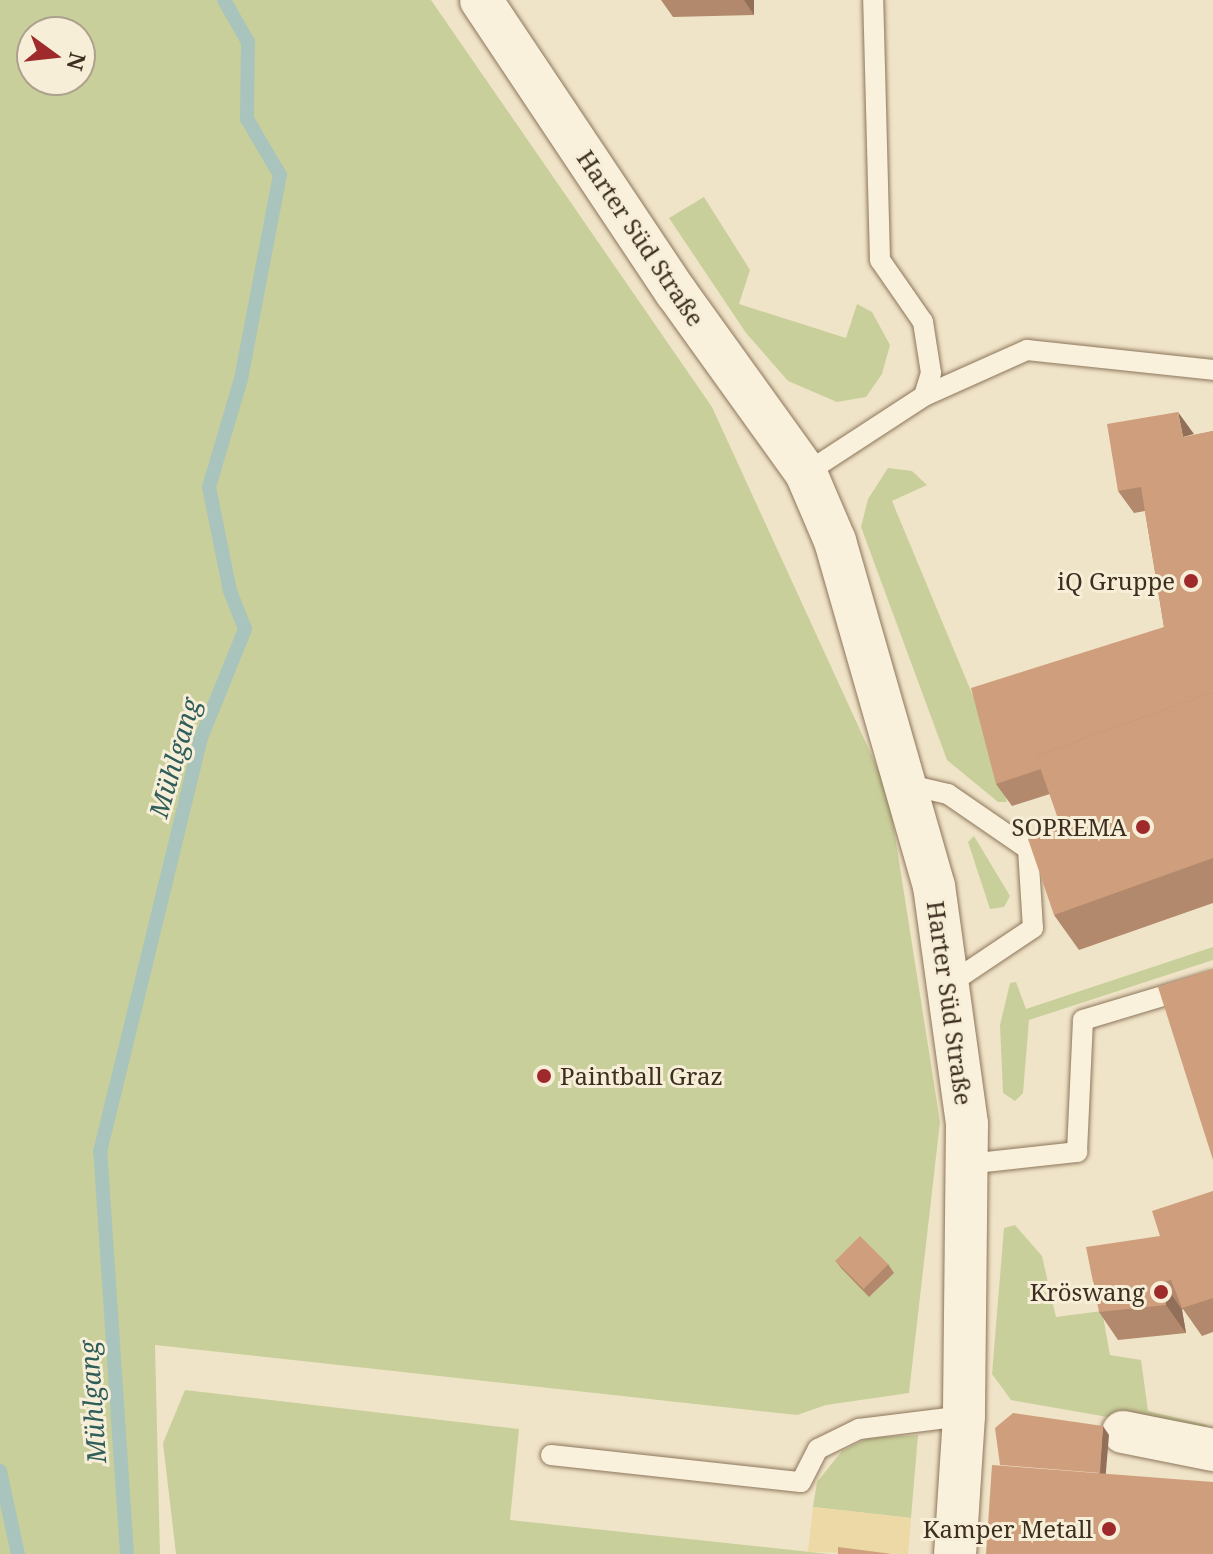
<!DOCTYPE html>
<html>
<head>
<meta charset="utf-8">
<style>
	body { margin:0 }
	#map { position:relative; width:1213px; height:1554px; overflow:hidden; background:#f0e4c8; font-family:"Noto Serif",serif }
	div>[style] { position:absolute }
	[style*='--x'] { left:calc(var(--x)*1px); top:calc(var(--y)*1px); width:calc(var(--w)*1px); rotate:calc(var(--a)*1deg) }
	.green>* { inset:0; background:#c9cf9b }
	.sand>* { inset:0; background:#ecd9a5 }
	.stream>* { height:14px; margin:-7px; padding:0 7px; transform-origin:7px; border-radius:7px; background:#a9c4bc }
	.roads { filter:drop-shadow(0 0 2px #8d765c) drop-shadow(0 0 2px #8d765c) }
	.lane>* { height:20px; margin:-10px; padding:0 10px; transform-origin:10px; border-radius:10px; background:#faf1dc }
	.street>* { height:42px; margin:-21px; padding:0 21px; transform-origin:21px; border-radius:21px; background:#faf1dc }
	.wall>* { inset:0; background:#b2896c }
	.shaded-wall>* { inset:0; background:#916f58 }
	.building>* { inset:0; background:#cf9f7d; transform-origin:0 0 }
	.dots>* { width:22px; height:22px; translate:-50% -50%; box-sizing:border-box; border:4px solid #f7eed8; border-radius:50% }
	span { translate:-50% -50%; white-space:nowrap; text-align:center; line-height:1.15; -webkit-text-stroke:6px #f7eed8; paint-order:stroke }
	.street-label { font-size:24px; color:#3d2e20 }
	.poi-label { font-size:24px; color:#3d2e20 }
	.right { translate:-100% -50%; text-align:right }
	.left { translate:0 -50%; text-align:left }
	.water-label { font-size:26px; color:#2f5d5a; font-style:italic }
	.north { position:absolute; left:16px; top:16px; width:80px; height:80px; box-sizing:border-box; background:#f7eed8; border:2px solid #ada18e; border-radius:50%; rotate:105deg; font-size:22px; font-weight:700; line-height:32px; text-align:center; color:#3d2e20 }
	.north::after { content:''; display:block; margin:auto; width:28px; height:36px; background:#9e2a2b; clip-path:polygon(50% 0,100% 100%,50% 72%,0 100%) }
</style>
</head>
<body>
<div id="map">
	<div class="green">
		<i style="clip-path:polygon(evenodd,0 0,431px 0,712px 407px,888px 791px,940px 1122px,909px 1393px,826px 1405px,797px 1415px,155px 1345px,160px 1554px,0 1554px,0 0,32px 32px,80px 32px,80px 80px,32px 80px,32px 32px)"></i>
		<i style="clip-path:polygon(704px 197px,750px 270px,739px 304px,846px 338px,857px 304px,872px 312px,890px 345px,882px 374px,866px 397px,837px 402px,788px 381px,746px 333px,669px 218px)"></i>
		<i style="clip-path:polygon(888px 468px,912px 471px,927px 485px,892px 501px,981px 715px,1007px 802px,998px 802px,947px 760px,861px 527px,868px 499px)"></i>
		<i style="clip-path:polygon(974px 836px,1010px 896px,1004px 907px,990px 909px,968px 842px)"></i>
		<i style="clip-path:polygon(1213px 947px,1213px 960px,1029px 1020px,1023px 1093px,1015px 1101px,1003px 1093px,1000px 1025px,1010px 983px,1016px 982px,1026px 1009px)"></i>
		<i style="clip-path:polygon(1015px 1225px,1042px 1256px,1056px 1317px,1102px 1311px,1110px 1355px,1141px 1360px,1148px 1411px,1207px 1425px,1205px 1434px,1011px 1400px,992px 1374px,1004px 1228px)"></i>
		<i style="clip-path:polygon(185px 1390px,519px 1429px,510px 1520px,829px 1554px,176px 1554px,163px 1443px)"></i>
		<i style="clip-path:polygon(918px 1435px,911px 1518px,813px 1507px,817px 1482px,842px 1451px,868px 1438px)"></i>
	</div>
	<div class="sand">
		<i style="clip-path:polygon(813px 1507px,911px 1518px,908px 1554px,808px 1552px)"></i>
	</div>
	<div class="stream">
		<i style="--x:0;--y:1471;--w:85;--a:77.8"></i>
		<i style="--x:127;--y:1554;--w:403;--a:-93.8"></i>
		<i style="--x:100;--y:1152;--w:426;--a:-76.3"></i>
		<i style="--x:201;--y:738;--w:118;--a:-68"></i>
		<i style="--x:245;--y:629;--w:41;--a:-111.5"></i>
		<i style="--x:230;--y:591;--w:106;--a:-101.4"></i>
		<i style="--x:209;--y:487;--w:113;--a:-73.5"></i>
		<i style="--x:241;--y:379;--w:208;--a:-79.2"></i>
		<i style="--x:280;--y:175;--w:65;--a:-120.5"></i>
		<i style="--x:247;--y:119;--w:77;--a:-89.3"></i>
		<i style="--x:248;--y:42;--w:48;--a:-119.7"></i>
	</div>
	<div class="roads">
		<div class="lane">
			<i style="--x:924;--y:396;--w:113;--a:-24.1"></i>
			<i style="--x:1027;--y:350;--w:187;--a:6.1"></i>
			<i style="--x:806;--y:473;--w:141;--a:-33.1"></i>
			<i style="--x:924;--y:396;--w:24;--a:-73"></i>
			<i style="--x:931;--y:373;--w:52;--a:-98.9"></i>
			<i style="--x:923;--y:322;--w:75;--a:-124.7"></i>
			<i style="--x:880;--y:260;--w:260;--a:-91.5"></i>
			<i style="--x:905;--y:784;--w:44;--a:13.1"></i>
			<i style="--x:948;--y:794;--w:97;--a:34.5"></i>
			<i style="--x:1028;--y:849;--w:79;--a:86.4"></i>
			<i style="--x:1033;--y:928;--w:102;--a:146.2"></i>
			<i style="--x:967;--y:1164;--w:111;--a:-6.2"></i>
			<i style="--x:1077;--y:1152;--w:132;--a:-87.4"></i>
			<i style="--x:1083;--y:1020;--w:136;--a:-16.7"></i>
			<i style="--x:551;--y:1455;--w:251;--a:6.2"></i>
			<i style="--x:801;--y:1482;--w:37;--a:-63"></i>
			<i style="--x:818;--y:1449;--w:46;--a:-26"></i>
			<i style="--x:859;--y:1429;--w:106;--a:-7.1"></i>
		</div>
		<div class="street">
			<i style="--x:481;--y:0;--w:351;--a:56.3"></i>
			<i style="--x:676;--y:292;--w:223;--a:54.3"></i>
			<i style="--x:806;--y:473;--w:74;--a:66.9"></i>
			<i style="--x:835;--y:541;--w:359;--a:74"></i>
			<i style="--x:934;--y:886;--w:240;--a:82.1"></i>
			<i style="--x:967;--y:1124;--w:292;--a:90.6"></i>
			<i style="--x:964;--y:1416;--w:138;--a:93.7"></i>
			<i style="--x:1123;--y:1432;--w:92;--a:11.3"></i>
		</div>
	</div>
	<div class="wall">
		<i style="clip-path:polygon(661px 0,754px 0,754px 15px,673px 17px)"></i>
		<i style="clip-path:polygon(1213px 431px,1213px 903px,1079px 950px,1054px 915px,1061px 827px,1050px 794px,1012px 806px,996px 784px,1164px 627px,1145px 511px,1134px 513px,1118px 491px,1194px 435px)"></i>
		<i style="clip-path:polygon(1213px 1191px,1213px 1332px,1202px 1336px,1183px 1309px,1182px 1310px,1186px 1333px,1118px 1340px,1099px 1312px,1160px 1236px)"></i>
		<i style="clip-path:polygon(835px 1260px,888px 1264px,894px 1273px,869px 1297px,841px 1268px)"></i>
	</div>
	<div class="shaded-wall">
		<i style="clip-path:polygon(744px 0,754px 0,754px 15px)"></i>
		<i style="clip-path:polygon(1178px 412px,1194px 434px,1183px 437px)"></i>
		<i style="clip-path:polygon(1163px 1282px,1182px 1310px,1186px 1333px,1166px 1305px)"></i>
		<i style="clip-path:polygon(1103px 1426px,1109px 1435px,1104px 1495px,1098px 1487px)"></i>
	</div>
	<div class="building">
		<i style="clip-path:polygon(1178px 412px,1183px 437px,1213px 431px,1213px 692px,1036px 756px,1041px 769px,996px 784px,971px 688px,1164px 627px,1141px 487px,1118px 491px,1107px 424px)"></i>
		<i style="clip-path:polygon(1213px 692px,1213px 858px,1054px 915px,1028px 839px,1061px 827px,1036px 756px)"></i>
		<i style="clip-path:polygon(1213px 969px,1213px 1160px,1158px 987px)"></i>
		<i style="clip-path:polygon(1213px 1191px,1213px 1298px,1182px 1308px,1171px 1280px,1163px 1282px,1166px 1305px,1099px 1312px,1086px 1247px,1160px 1236px,1152px 1211px)"></i>
		<i style="left:860px;top:1236px;width:40px;height:35px;rotate:45deg"></i>
		<i style="clip-path:polygon(1013px 1413px,1103px 1426px,1100px 1473px,1000px 1465px,995px 1428px)"></i>
		<i style="clip-path:polygon(992px 1465px,1213px 1482px,1213px 1554px,986px 1554px)"></i>
		<i style="clip-path:polygon(838px 1547px,892px 1554px,838px 1554px)"></i>
	</div>
	<div class="dots">
		<i style="left:1191px;top:581px;background:#9e2a2b"></i>
		<i style="left:1143px;top:827px;background:#9e2a2b"></i>
		<i style="left:544px;top:1076px;background:#9e2a2b"></i>
		<i style="left:1161px;top:1292px;background:#9e2a2b"></i>
		<i style="left:1109px;top:1529px;background:#9e2a2b"></i>
	</div>
	<div class="street-label">
		<span style="left:641px;top:238px;rotate:56deg">Harter Süd Straße</span>
		<span style="left:950px;top:1003px;rotate:82deg">Harter Süd Straße</span>
	</div>
	<div class="poi-label">
		<span class="right" style="left:1175px;top:581px">iQ Gruppe</span>
		<span class="right" style="left:1127px;top:827px">SOPREMA</span>
		<span class="left" style="left:560px;top:1076px">Paintball Graz</span>
		<span class="right" style="left:1145px;top:1292px">Kröswang</span>
		<span class="right" style="left:1093px;top:1529px">Kamper Metall</span>
	</div>
	<div class="water-label">
		<span style="left:175px;top:758px;rotate:-74deg">Mühlgang</span>
		<span style="left:93px;top:1402px;rotate:-94deg">Mühlgang</span>
	</div>
	<div class="north">N</div>
</div>
</body>
</html>
